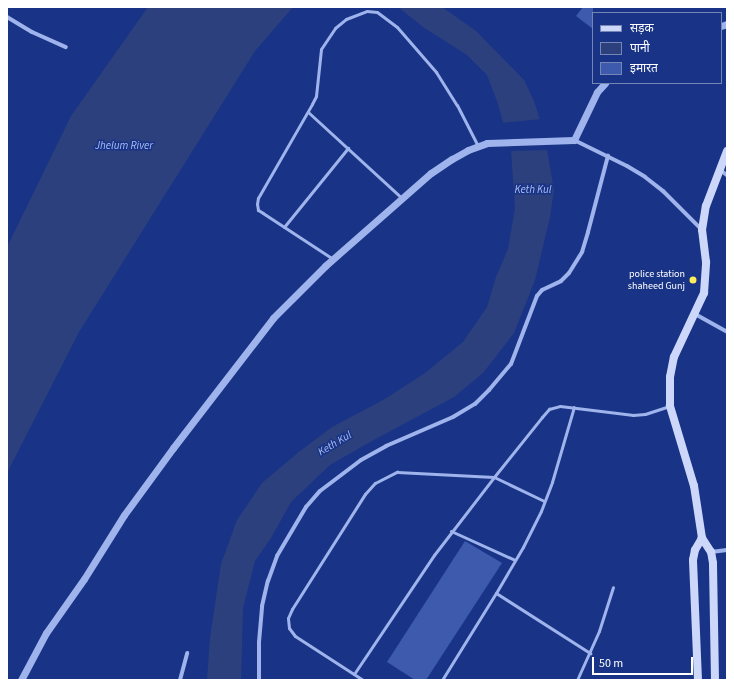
<!DOCTYPE html>
<html>
<head>
<meta charset="utf-8">
<style>
	body { margin:0 }
	#map { position:relative; width:734px; height:687px; overflow:hidden; background:#193486; font-family:"Source Sans 3","Noto Sans Devanagari",sans-serif }
	div>[style] { position:absolute }
	[style*='--x'] { left:calc(var(--x)*1px); top:calc(var(--y)*1px); width:calc(var(--w)*1px); rotate:calc(var(--a)*1deg) }
	.water>* { inset:0; background:#2c407e }
	.pier>* { inset:0; background:#193486 }
	.building>* { inset:0; background:#3d5aad }
	.service>* { height:3px; margin:-1.5px; padding:0 1.5px; transform-origin:1.5px; border-radius:1.5px; background:#9fb4ec }
	.minor>* { height:4px; margin:-2px; padding:0 2px; transform-origin:2px; border-radius:2px; background:#9fb4ec }
	.tertiary>* { height:7px; margin:-3.5px; padding:0 3.5px; transform-origin:3.5px; border-radius:3.5px; background:#9fb4ec }
	.secondary>* { height:8px; margin:-4px; padding:0 4px; transform-origin:4px; border-radius:4px; background:#ccd7f9 }
	.dots>* { width:11px; height:11px; translate:-50% -50%; box-sizing:border-box; border:2px solid #193486; border-radius:50% }
	span { translate:-50% -50%; white-space:nowrap; text-align:center; line-height:1.15; -webkit-text-stroke:3px #193486; paint-order:stroke }
	.poi-label { font-size:10px; color:#fff }
	.right { translate:-100% -50%; text-align:right }
	.water-label { font-size:11px; color:#abbef4; font-style:italic }
	.frame { position:absolute; inset:0; border:8px solid #fff; pointer-events:none }
	.legend { position:absolute; left:592px; top:12px; width:130px; height:72px; box-sizing:border-box; background:#193486; border:1px solid #7585b6; margin:0; padding:5px 7px; list-style:none; font-size:12px; color:#fff }
	.legend li { display:flex; align-items:center; gap:8px; height:20px }
	.legend b { width:20px; border:1px solid #7585b6 }
	.scale { position:absolute; left:592px; top:657px; width:101px; height:18px; box-sizing:border-box; border:2px solid #fff; border-top:0; padding-left:5px; font-size:12px; line-height:14px; white-space:nowrap; color:#fff; -webkit-text-stroke:3px #193486; paint-order:stroke }
</style>
</head>
<body>
<div id="map">
	<div class="water">
		<i style="clip-path:polygon(148px 7px,293px 7px,255px 51px,79px 332px,7px 473px,7px 247px,71px 116px)"></i>
		<i style="clip-path:polygon(398px 7px,442px 7px,476px 31px,524px 80px,534px 101px,544px 133px,554px 190px,550px 217px,535px 280px,514px 333px,483px 373px,454px 397px,370px 442px,330px 465px,291px 502px,271px 538px,255px 561px,243px 608px,241px 680px,207px 680px,210px 638px,221px 564px,237px 520px,262px 483px,300px 451px,332px 427px,385px 399px,425px 373px,463px 342px,487px 307px,496px 277px,508px 249px,515px 208px,511px 150px,497px 101px,487px 75px,467px 55px,423px 27px)"></i>
	</div>
	<div class="pier">
		<i style="clip-path:polygon(542px 119px,549px 150px,509px 151px,501px 123px)"></i>
	</div>
	<div class="building">
		<i style="clip-path:polygon(583px 7px,593px 7px,593px 29px,576px 16px)"></i>
		<i style="clip-path:polygon(465px 541px,502px 563px,426px 680px,415px 680px,387px 662px)"></i>
	</div>
	<div class="service">
		<i style="--x:308;--y:112;--w:127;--a:42.5"></i>
		<i style="--x:284;--y:227;--w:102;--a:-51"></i>
		<i style="--x:333;--y:259;--w:84;--a:-146.7"></i>
		<i style="--x:263;--y:213;--w:6;--a:-149"></i>
		<i style="--x:258;--y:210;--w:6;--a:-99"></i>
		<i style="--x:257;--y:204;--w:6;--a:-81"></i>
		<i style="--x:258;--y:198;--w:108;--a:-60.1"></i>
		<i style="--x:312;--y:104;--w:9;--a:-63"></i>
		<i style="--x:316;--y:96;--w:47;--a:-83.9"></i>
		<i style="--x:321;--y:49;--w:25;--a:-56"></i>
		<i style="--x:335;--y:28;--w:14;--a:-39"></i>
		<i style="--x:346;--y:19;--w:22;--a:-21"></i>
		<i style="--x:367;--y:11;--w:10;--a:6"></i>
		<i style="--x:377;--y:12;--w:25;--a:37"></i>
		<i style="--x:397;--y:27;--w:60;--a:49.1"></i>
		<i style="--x:436;--y:72;--w:39;--a:58"></i>
		<i style="--x:457;--y:105;--w:46;--a:62.9"></i>
		<i style="--x:451;--y:531;--w:70;--a:24.4"></i>
		<i style="--x:496;--y:593;--w:112;--a:32.6"></i>
		<i style="--x:354;--y:674;--w:143;--a:-56.1"></i>
		<i style="--x:434;--y:555;--w:98;--a:-52.4"></i>
		<i style="--x:494;--y:477;--w:55;--a:25.6"></i>
		<i style="--x:363;--y:680;--w:81;--a:-147.1"></i>
		<i style="--x:295;--y:636;--w:10;--a:-127"></i>
		<i style="--x:289;--y:628;--w:10;--a:-96"></i>
		<i style="--x:288;--y:618;--w:10;--a:-66"></i>
		<i style="--x:292;--y:609;--w:136;--a:-57.6"></i>
		<i style="--x:365;--y:494;--w:15;--a:-48"></i>
		<i style="--x:375;--y:483;--w:25;--a:-27"></i>
		<i style="--x:397;--y:472;--w:97;--a:3"></i>
		<i style="--x:494;--y:477;--w:77;--a:-51.3"></i>
		<i style="--x:542;--y:417;--w:11;--a:-49"></i>
		<i style="--x:549;--y:409;--w:11;--a:-15"></i>
		<i style="--x:560;--y:406;--w:74;--a:7"></i>
		<i style="--x:633;--y:415;--w:12;--a:-5"></i>
		<i style="--x:645;--y:414;--w:25;--a:-18"></i>
		<i style="--x:442;--y:680;--w:102;--a:-58.2"></i>
		<i style="--x:496;--y:593;--w:53;--a:-59.6"></i>
		<i style="--x:523;--y:547;--w:40;--a:-63.4"></i>
		<i style="--x:541;--y:511;--w:31;--a:-69"></i>
		<i style="--x:552;--y:482;--w:78;--a:-73.7"></i>
		<i style="--x:577;--y:680;--w:54;--a:-65.8"></i>
		<i style="--x:599;--y:631;--w:46;--a:-72.3"></i>
	</div>
	<div class="minor">
		<i style="--x:7;--y:17;--w:29;--a:31"></i>
		<i style="--x:32;--y:32;--w:37;--a:24"></i>
		<i style="--x:574;--y:140;--w:59;--a:26.1"></i>
		<i style="--x:627;--y:166;--w:21;--a:31"></i>
		<i style="--x:645;--y:177;--w:23;--a:38"></i>
		<i style="--x:663;--y:191;--w:54;--a:45"></i>
		<i style="--x:720;--y:170;--w:9;--a:36"></i>
		<i style="--x:695;--y:314;--w:37;--a:29"></i>
		<i style="--x:711;--y:552;--w:16;--a:-7"></i>
		<i style="--x:180;--y:680;--w:28;--a:-75"></i>
		<i style="--x:259;--y:680;--w:38;--a:-90"></i>
		<i style="--x:259;--y:642;--w:36;--a:-85"></i>
		<i style="--x:262;--y:606;--w:26;--a:-77"></i>
		<i style="--x:268;--y:581;--w:27;--a:-70"></i>
		<i style="--x:277;--y:556;--w:57;--a:-59.4"></i>
		<i style="--x:306;--y:507;--w:21;--a:-49"></i>
		<i style="--x:320;--y:491;--w:51;--a:-37.1"></i>
		<i style="--x:361;--y:460;--w:29;--a:-29"></i>
		<i style="--x:386;--y:446;--w:73;--a:-23.4"></i>
		<i style="--x:453;--y:417;--w:26;--a:-31"></i>
		<i style="--x:475;--y:404;--w:20;--a:-45"></i>
		<i style="--x:489;--y:390;--w:34;--a:-50"></i>
		<i style="--x:511;--y:364;--w:73;--a:-69.1"></i>
		<i style="--x:537;--y:296;--w:8;--a:-50"></i>
		<i style="--x:542;--y:290;--w:21;--a:-25"></i>
		<i style="--x:561;--y:281;--w:11;--a:-45"></i>
		<i style="--x:569;--y:273;--w:25;--a:-58"></i>
		<i style="--x:582;--y:252;--w:21;--a:-73"></i>
		<i style="--x:588;--y:232;--w:79;--a:-75.3"></i>
	</div>
	<div class="tertiary">
		<i style="--x:721;--y:26;--w:6;--a:-18"></i>
		<i style="--x:21;--y:680;--w:53;--a:-62"></i>
		<i style="--x:46;--y:633;--w:66;--a:-54.9"></i>
		<i style="--x:84;--y:579;--w:75;--a:-58"></i>
		<i style="--x:124;--y:515;--w:83;--a:-53.8"></i>
		<i style="--x:173;--y:448;--w:164;--a:-52.4"></i>
		<i style="--x:273;--y:318;--w:74;--a:-45"></i>
		<i style="--x:325;--y:266;--w:141;--a:-41.3"></i>
		<i style="--x:431;--y:173;--w:25;--a:-34"></i>
		<i style="--x:452;--y:159;--w:18;--a:-29"></i>
		<i style="--x:468;--y:150;--w:20;--a:-20"></i>
		<i style="--x:487;--y:143;--w:87;--a:-2"></i>
		<i style="--x:574;--y:140;--w:53;--a:-64.4"></i>
		<i style="--x:597;--y:92;--w:12;--a:-48"></i>
	</div>
	<div class="secondary">
		<i style="--x:698;--y:680;--w:120;--a:-92.4"></i>
		<i style="--x:693;--y:560;--w:10;--a:-79"></i>
		<i style="--x:695;--y:550;--w:14;--a:-60"></i>
		<i style="--x:715;--y:680;--w:117;--a:-91"></i>
		<i style="--x:713;--y:563;--w:11;--a:-100"></i>
		<i style="--x:711;--y:552;--w:17;--a:-123"></i>
		<i style="--x:702;--y:538;--w:53;--a:-98.7"></i>
		<i style="--x:694;--y:486;--w:84;--a:-106.7"></i>
		<i style="--x:670;--y:406;--w:29;--a:-90"></i>
		<i style="--x:670;--y:377;--w:20;--a:-79"></i>
		<i style="--x:674;--y:357;--w:71;--a:-64.9"></i>
		<i style="--x:704;--y:293;--w:31;--a:-86"></i>
		<i style="--x:706;--y:262;--w:32;--a:-97"></i>
		<i style="--x:702;--y:230;--w:24;--a:-81"></i>
		<i style="--x:706;--y:206;--w:59;--a:-69.1"></i>
	</div>
	<div class="dots">
		<i style="left:693px;top:280px;background:#ffee5b"></i>
	</div>
	<div class="poi-label">
		<span class="right" style="left:685px;top:280px">police station<br>shaheed Gunj</span>
	</div>
	<div class="water-label">
		<span style="left:124px;top:146px">Jhelum River</span>
		<span style="left:533px;top:190px">Keth Kul</span>
		<span style="left:335px;top:444px;rotate:-31deg">Keth Kul</span>
	</div>
	<div class="frame"></div>
	<ul class="legend">
	<li><b style="height:5px;background:#ccd7f9"></b>सड़क</li>
	<li><b style="height:11px;background:#2c407e"></b>पानी</li>
	<li><b style="height:11px;background:#3d5aad"></b>इमारत</li>
	</ul>
	<div class="scale">50 m</div>
</div>
</body>
</html>
